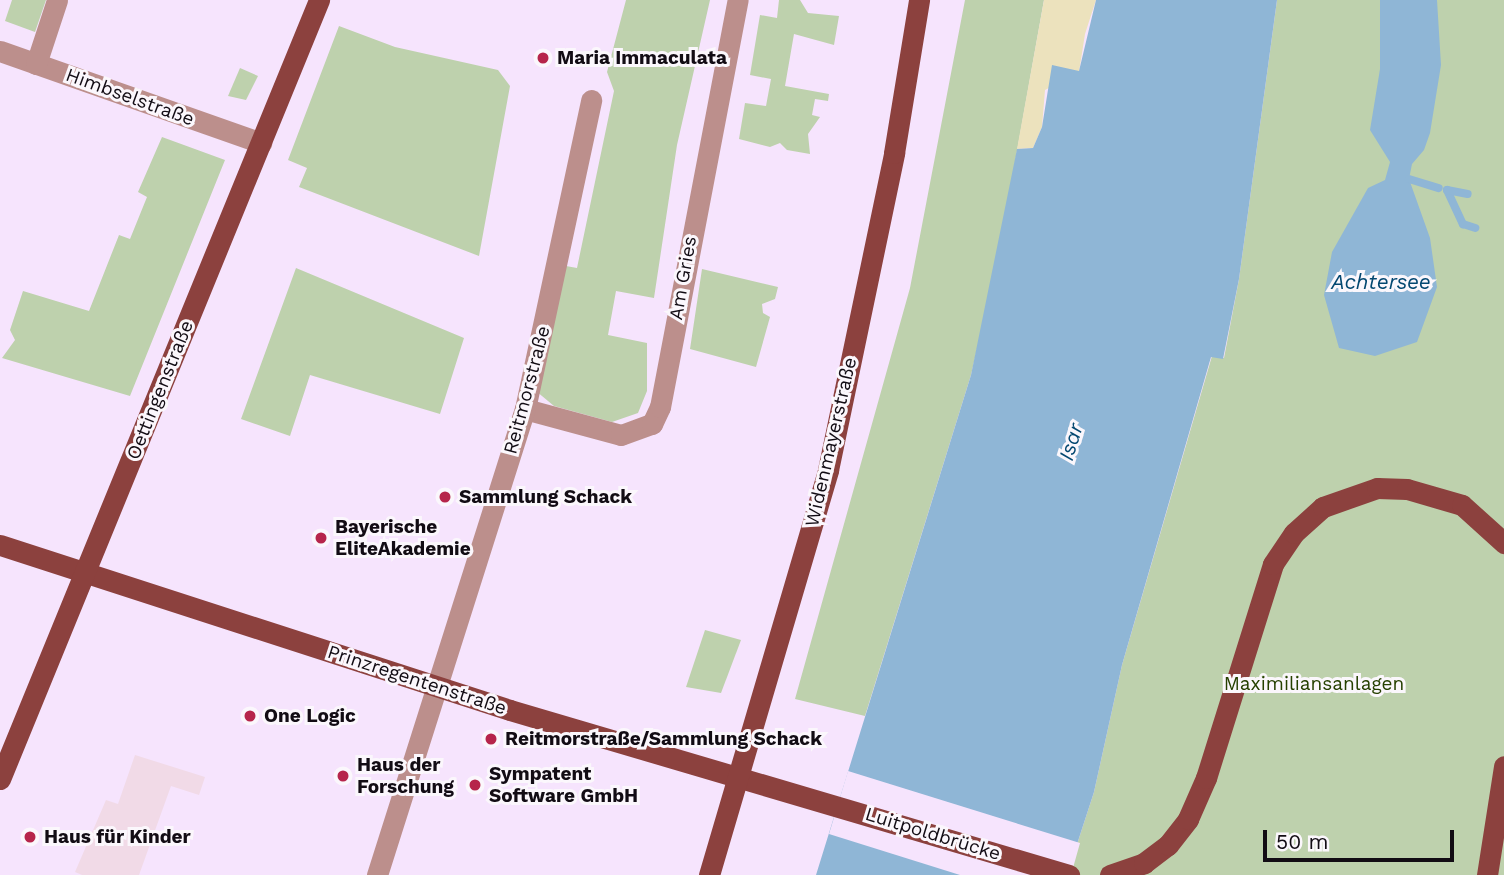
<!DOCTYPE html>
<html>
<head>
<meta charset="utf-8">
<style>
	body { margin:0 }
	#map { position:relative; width:1504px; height:875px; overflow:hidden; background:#f6e4fd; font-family:"Work Sans",sans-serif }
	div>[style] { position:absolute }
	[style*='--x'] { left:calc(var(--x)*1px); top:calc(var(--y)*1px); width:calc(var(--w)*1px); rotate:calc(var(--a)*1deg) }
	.education>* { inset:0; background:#f1dae7 }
	.green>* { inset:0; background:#bed1ad }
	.sand>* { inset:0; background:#ece2bd }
	.water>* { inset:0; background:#8fb6d6 }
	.pier>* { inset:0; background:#f6e4fd }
	.stream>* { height:8px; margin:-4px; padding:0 4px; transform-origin:4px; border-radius:4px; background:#8fb6d6 }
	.minor>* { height:21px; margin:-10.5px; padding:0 10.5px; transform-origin:10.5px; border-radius:10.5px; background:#bc8f8c }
	.major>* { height:21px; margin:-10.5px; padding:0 10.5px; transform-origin:10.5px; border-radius:10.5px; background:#8c413e }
	.dots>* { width:19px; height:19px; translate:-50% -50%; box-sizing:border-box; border:4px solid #fbf7fc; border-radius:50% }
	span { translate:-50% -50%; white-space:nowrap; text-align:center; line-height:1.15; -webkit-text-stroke:6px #fbf7fc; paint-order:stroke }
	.poi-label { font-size:19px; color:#120c14; font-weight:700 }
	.left { translate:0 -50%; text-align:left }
	.street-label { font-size:19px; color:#120c14 }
	.park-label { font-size:19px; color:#264000 }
	.water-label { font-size:21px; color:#044871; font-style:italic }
	.scale { position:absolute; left:1263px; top:830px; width:191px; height:32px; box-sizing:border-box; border:4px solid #120c14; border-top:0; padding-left:9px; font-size:21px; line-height:24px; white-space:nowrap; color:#120c14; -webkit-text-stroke:5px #fbf7fc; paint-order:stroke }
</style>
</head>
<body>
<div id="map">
	<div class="education">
		<i style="clip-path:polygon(135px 755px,205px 777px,199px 795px,171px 786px,139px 875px,82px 875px,75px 872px,106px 800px,118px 804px)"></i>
	</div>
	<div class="green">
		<i style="clip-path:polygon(12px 0,46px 0,35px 32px,5px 21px)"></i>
		<i style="clip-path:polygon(626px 0,710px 0,677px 145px,654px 298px,616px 291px,608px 335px,647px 343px,647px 391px,638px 413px,612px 422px,554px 406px,536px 391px,566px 266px,577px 268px,614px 91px,607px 72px)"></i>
		<i style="clip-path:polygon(779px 0,800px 0,808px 13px,839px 16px,834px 45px,794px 34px,785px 86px,829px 94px,828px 101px,815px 99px,812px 115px,820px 117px,808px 134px,810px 154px,787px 150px,780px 143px,770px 147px,739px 139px,745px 103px,766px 106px,771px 79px,750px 75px,760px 15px,777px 18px)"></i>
		<i style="clip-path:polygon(965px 0,1044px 0,998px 257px,971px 375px,865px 716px,795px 699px,910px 288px)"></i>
		<i style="clip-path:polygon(1277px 0,1504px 0,1504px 875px,1067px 875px,1094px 792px,1122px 665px,1212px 356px,1224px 358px,1239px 279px)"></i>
		<i style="clip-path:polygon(339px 26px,395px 47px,498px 70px,510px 86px,479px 256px,299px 187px,307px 168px,288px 160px)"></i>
		<i style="clip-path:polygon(240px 68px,258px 76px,246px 100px,228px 96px)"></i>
		<i style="clip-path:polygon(162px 137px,225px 160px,130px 396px,2px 358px,15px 340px,10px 330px,23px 291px,89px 311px,119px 235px,130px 239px,147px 197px,138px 192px)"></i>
		<i style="clip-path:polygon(296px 268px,464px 338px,440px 414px,310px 375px,290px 436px,241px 419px)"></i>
		<i style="clip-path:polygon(702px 269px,778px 287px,775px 299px,762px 304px,763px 313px,770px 317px,756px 367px,690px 349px)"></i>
		<i style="clip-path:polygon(705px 630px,741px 640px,721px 693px,686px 687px)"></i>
	</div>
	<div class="sand">
		<i style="clip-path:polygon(1044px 0,1096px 0,1085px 34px,1079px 72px,1045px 90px,1042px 127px,1033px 148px,1017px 149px)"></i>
	</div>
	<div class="water">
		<i style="clip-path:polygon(1096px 0,1277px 0,1239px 279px,1223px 359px,1211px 357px,1122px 665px,1094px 792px,1067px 875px,816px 875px,971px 375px,1017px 149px,1033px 148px,1042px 127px,1052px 65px,1079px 71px)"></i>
		<i style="clip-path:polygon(1380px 0,1437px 0,1441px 65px,1430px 133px,1424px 150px,1412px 164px,1409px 179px,1430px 238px,1437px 287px,1417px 342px,1375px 356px,1339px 348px,1324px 295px,1332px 252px,1368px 188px,1385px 180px,1390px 162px,1370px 130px,1380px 69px)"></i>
	</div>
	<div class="pier">
		<i style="clip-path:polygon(848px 771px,1080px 843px,1071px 875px,960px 875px,829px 834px)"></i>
	</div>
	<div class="stream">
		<i style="--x:1409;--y:179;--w:31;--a:17"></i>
		<i style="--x:1447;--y:190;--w:38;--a:65"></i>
		<i style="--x:1463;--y:224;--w:13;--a:18"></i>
		<i style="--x:1447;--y:190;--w:21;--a:11"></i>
	</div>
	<div class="minor">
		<i style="--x:0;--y:51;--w:277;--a:19.4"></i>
		<i style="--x:36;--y:64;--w:67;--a:-71.8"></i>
		<i style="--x:525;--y:409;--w:99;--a:15.2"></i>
		<i style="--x:621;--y:435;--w:33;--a:-20"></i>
		<i style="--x:652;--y:424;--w:19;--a:-65"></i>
		<i style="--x:660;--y:407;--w:414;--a:-79.2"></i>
		<i style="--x:377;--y:875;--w:489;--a:-72.4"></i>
		<i style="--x:525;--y:409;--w:316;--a:-77.9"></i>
	</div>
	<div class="major">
		<i style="--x:0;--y:545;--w:536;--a:17.93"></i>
		<i style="--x:510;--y:710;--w:583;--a:16.45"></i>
		<i style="--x:0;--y:779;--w:842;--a:-67.73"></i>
		<i style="--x:709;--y:875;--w:422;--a:-73.6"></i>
		<i style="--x:828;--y:470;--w:324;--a:-78.2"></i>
		<i style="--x:894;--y:153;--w:155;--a:-80.7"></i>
		<i style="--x:1110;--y:875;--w:36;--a:-19"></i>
		<i style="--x:1144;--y:863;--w:30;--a:-37"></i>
		<i style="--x:1168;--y:845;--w:33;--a:-52"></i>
		<i style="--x:1188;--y:819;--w:45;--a:-66.3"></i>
		<i style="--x:1206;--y:778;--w:224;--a:-72.6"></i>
		<i style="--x:1273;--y:564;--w:37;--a:-56"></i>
		<i style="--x:1294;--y:533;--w:39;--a:-42"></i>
		<i style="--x:1323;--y:507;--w:57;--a:-19.4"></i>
		<i style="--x:1377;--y:488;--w:30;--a:2"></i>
		<i style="--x:1407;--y:489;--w:57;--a:16.2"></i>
		<i style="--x:1462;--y:505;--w:57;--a:42.1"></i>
		<i style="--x:1487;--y:875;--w:110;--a:-81.1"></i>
	</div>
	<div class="dots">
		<i style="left:543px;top:58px;background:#b6254b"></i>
		<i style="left:445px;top:497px;background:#b6254b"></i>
		<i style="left:321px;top:538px;background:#b6254b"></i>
		<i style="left:250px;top:716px;background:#b6254b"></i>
		<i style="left:491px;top:739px;background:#b6254b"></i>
		<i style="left:343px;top:776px;background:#b6254b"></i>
		<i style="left:475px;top:785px;background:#b6254b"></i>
		<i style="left:30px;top:837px;background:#b6254b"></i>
	</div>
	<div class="poi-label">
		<span class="left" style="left:557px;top:58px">Maria Immaculata</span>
		<span class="left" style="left:459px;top:497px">Sammlung Schack</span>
		<span class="left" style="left:335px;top:538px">Bayerische<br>EliteAkademie</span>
		<span class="left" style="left:264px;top:716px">One Logic</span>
		<span class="left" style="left:505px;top:739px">Reitmorstraße/Sammlung Schack</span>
		<span class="left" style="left:357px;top:776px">Haus der<br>Forschung</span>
		<span class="left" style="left:489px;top:785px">Sympatent<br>Software GmbH</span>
		<span class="left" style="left:44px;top:837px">Haus für Kinder</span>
	</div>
	<div class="street-label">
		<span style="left:130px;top:97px;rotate:20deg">Himbselstraße</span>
		<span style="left:683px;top:278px;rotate:-80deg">Am Gries</span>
		<span style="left:160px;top:390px;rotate:-68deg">Oettingenstraße</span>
		<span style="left:527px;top:390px;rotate:-75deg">Reitmorstraße</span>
		<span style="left:831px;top:442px;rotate:-77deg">Widenmayerstraße</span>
		<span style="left:417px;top:680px;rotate:18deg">Prinzregentenstraße</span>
		<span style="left:933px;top:834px;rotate:17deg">Luitpoldbrücke</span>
	</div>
	<div class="park-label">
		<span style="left:1314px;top:684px">Maximiliansanlagen</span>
	</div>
	<div class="water-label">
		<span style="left:1381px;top:282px">Achtersee</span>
		<span style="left:1071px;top:442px;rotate:-73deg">Isar</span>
	</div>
	<div class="scale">50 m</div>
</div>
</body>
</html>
